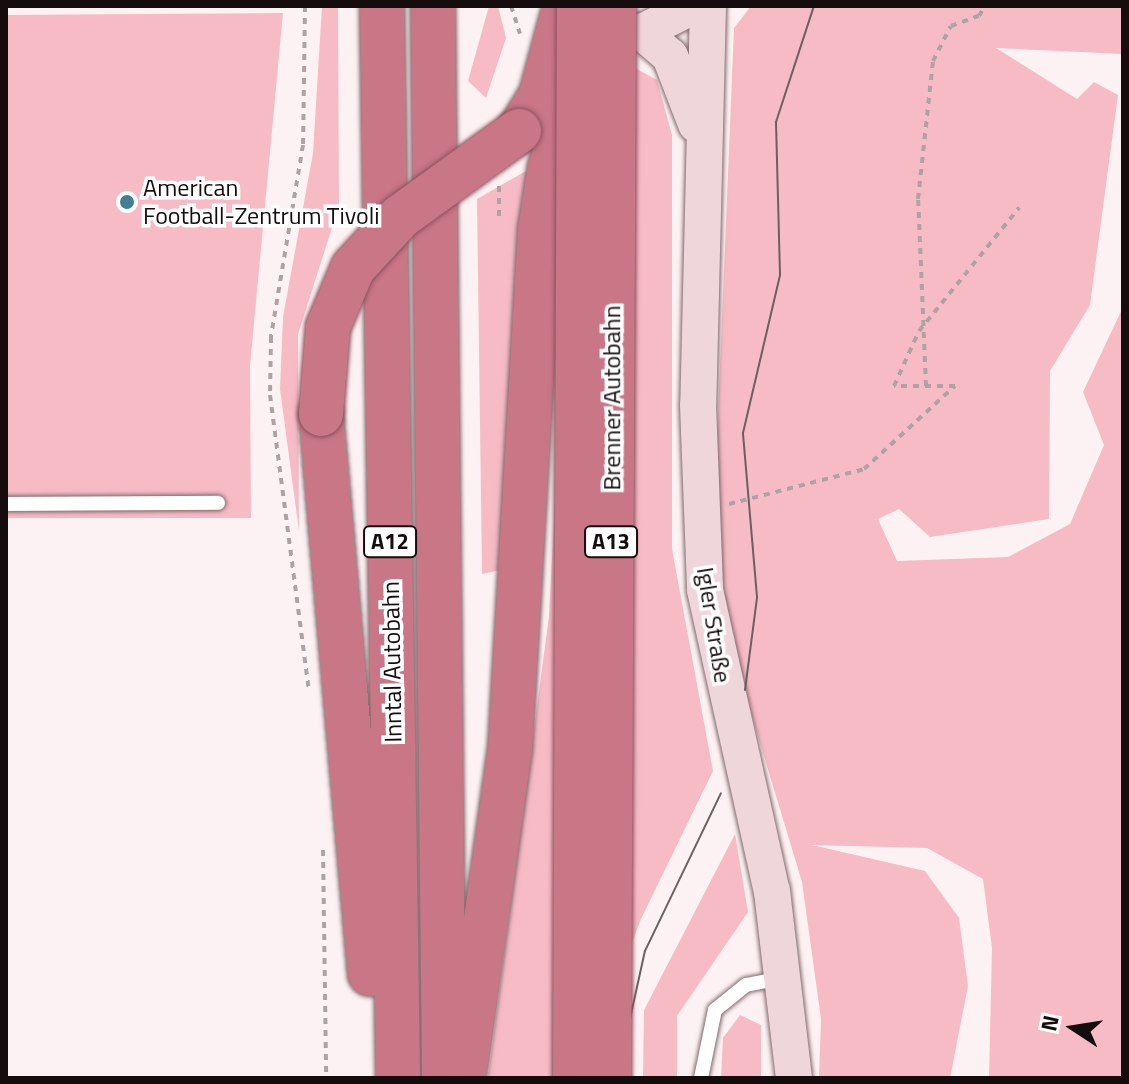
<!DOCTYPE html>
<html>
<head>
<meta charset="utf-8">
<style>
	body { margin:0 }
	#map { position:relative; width:1129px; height:1084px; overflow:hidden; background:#fdf2f3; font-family:"Titillium Web",sans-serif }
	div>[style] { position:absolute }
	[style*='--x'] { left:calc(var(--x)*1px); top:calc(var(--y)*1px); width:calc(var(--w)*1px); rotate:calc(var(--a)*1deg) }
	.green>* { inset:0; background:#f7bbc6 }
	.path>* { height:4px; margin-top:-2px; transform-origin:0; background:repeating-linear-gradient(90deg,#ada3a4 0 6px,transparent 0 12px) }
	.roads { filter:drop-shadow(0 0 2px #81696c) drop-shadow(0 0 2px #81696c) }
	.lane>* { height:14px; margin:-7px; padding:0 7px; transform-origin:7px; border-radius:7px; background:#fff }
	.secondary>* { height:36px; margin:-18px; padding:0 18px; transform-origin:18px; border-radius:18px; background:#efd6db }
	.highway>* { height:44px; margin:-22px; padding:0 22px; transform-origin:22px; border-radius:22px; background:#c97687 }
	.tram>* { height:2px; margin:-1px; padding:0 1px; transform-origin:1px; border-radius:1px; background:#6a6061 }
	.bridges { filter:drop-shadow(0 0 2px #8a515c) drop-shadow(0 0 2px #8a515c) }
	.highway-bridge>* { height:44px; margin:-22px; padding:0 22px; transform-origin:22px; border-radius:22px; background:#c97687 }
	.dots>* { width:22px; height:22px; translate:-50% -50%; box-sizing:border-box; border:4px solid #fff; border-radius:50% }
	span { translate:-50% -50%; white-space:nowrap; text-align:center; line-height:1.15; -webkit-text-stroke:7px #fff; paint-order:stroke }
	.shield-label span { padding:2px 6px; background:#fff; border:2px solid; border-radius:6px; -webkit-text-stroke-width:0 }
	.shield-label { font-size:22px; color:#150c0d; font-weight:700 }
	.poi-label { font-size:24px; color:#150c0d }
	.left { translate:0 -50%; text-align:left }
	.street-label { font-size:24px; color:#150c0d }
	.frame { position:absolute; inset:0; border:8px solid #150c0d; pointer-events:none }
	.north { position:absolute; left:1033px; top:988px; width:80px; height:80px; -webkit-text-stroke:6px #fff; paint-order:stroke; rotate:282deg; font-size:22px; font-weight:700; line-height:32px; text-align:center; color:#150c0d }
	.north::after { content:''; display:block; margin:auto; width:28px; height:36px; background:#150c0d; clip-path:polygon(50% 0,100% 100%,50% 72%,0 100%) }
</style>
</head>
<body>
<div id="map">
	<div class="green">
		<i style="clip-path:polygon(322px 6px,338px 6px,339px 206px,298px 334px,299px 531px,280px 389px,283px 317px,313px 153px)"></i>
		<i style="clip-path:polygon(489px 6px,498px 6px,506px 38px,486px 98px,468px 81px)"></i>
		<i style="clip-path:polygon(751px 6px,1123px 6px,1123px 54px,996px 48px,1077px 99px,1094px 82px,1118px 95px,1090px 305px,1050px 371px,1049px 519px,930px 537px,899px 509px,878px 519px,897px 561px,1008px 557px,1070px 524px,1104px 445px,1083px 392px,1123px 307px,1123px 1078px,989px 1078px,992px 948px,983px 879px,927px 848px,812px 845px,925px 871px,959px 918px,968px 986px,950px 1078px,819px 1078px,821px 1019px,802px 882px,728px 637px,715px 488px,734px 28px)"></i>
		<i style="clip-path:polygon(283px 13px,250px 366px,251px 518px,6px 518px,6px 15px)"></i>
		<i style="clip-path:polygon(624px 62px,657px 80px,672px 135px,672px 549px,713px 771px,641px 919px,588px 1057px,587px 1078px,488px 1078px,549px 616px,572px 173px)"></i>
		<i style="clip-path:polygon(531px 168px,501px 570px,482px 574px,477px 199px)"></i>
		<i style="clip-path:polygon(735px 834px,748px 912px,677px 1016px,677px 1078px,643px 1078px,644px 1010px)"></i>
		<i style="clip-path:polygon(740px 1015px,761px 1025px,761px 1078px,721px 1078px,723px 1038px)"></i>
	</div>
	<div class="path">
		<i style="--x:305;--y:6;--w:139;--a:90.8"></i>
		<i style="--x:303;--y:145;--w:195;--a:99.5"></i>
		<i style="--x:271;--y:337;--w:58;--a:91"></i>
		<i style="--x:270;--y:395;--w:298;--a:82.5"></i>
		<i style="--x:511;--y:6;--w:29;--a:72"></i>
		<i style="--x:499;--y:186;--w:31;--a:90"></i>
		<i style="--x:926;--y:386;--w:187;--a:-92.4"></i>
		<i style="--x:918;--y:199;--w:139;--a:-83.8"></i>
		<i style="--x:933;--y:61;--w:39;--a:-63"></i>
		<i style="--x:951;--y:26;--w:30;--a:-20"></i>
		<i style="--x:979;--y:16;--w:12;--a:-59"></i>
		<i style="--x:729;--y:504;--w:139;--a:-14.5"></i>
		<i style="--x:864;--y:469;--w:123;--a:-42.4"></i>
		<i style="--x:955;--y:386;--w:61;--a:180"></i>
		<i style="--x:894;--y:386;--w:60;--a:-65.6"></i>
		<i style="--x:919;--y:331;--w:159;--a:-50.9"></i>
		<i style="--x:323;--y:850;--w:228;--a:89.2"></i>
	</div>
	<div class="roads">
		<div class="lane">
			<i style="--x:6;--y:504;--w:212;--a:-0.3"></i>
			<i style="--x:701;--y:1078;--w:69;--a:-78.4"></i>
			<i style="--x:715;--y:1010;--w:40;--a:-39"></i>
			<i style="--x:746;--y:985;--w:38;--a:-11"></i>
		</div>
		<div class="secondary">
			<i style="--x:708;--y:6;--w:399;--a:91.4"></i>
			<i style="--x:698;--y:405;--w:185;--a:87.8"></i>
			<i style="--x:705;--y:590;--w:308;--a:77.5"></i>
			<i style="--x:772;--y:891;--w:188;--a:83.3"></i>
			<i style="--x:589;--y:29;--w:53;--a:3.2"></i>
			<i style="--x:642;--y:32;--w:58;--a:-26.6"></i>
			<i style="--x:642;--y:32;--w:37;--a:41"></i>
			<i style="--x:670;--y:56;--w:73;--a:69.1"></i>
		</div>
		<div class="highway">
			<i style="--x:382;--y:6;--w:1072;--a:89.14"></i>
			<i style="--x:433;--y:6;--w:1072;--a:89.41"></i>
			<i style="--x:519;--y:131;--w:42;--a:-58.6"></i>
			<i style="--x:541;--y:95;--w:81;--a:-74.9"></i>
			<i style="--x:321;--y:414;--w:562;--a:85"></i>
			<i style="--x:464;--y:1076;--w:329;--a:-82"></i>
			<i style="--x:510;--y:750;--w:521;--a:-86.7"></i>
			<i style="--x:540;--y:230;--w:64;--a:-81"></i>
			<i style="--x:550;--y:167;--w:82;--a:-70.7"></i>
		</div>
	</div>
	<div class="tram">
		<i style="--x:745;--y:690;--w:94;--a:-82.6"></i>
		<i style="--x:757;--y:597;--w:165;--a:-94.9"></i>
		<i style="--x:743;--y:433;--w:162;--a:-76.8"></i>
		<i style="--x:780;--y:275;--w:153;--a:-91.5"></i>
		<i style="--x:776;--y:122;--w:122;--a:-71.9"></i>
		<i style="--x:617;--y:1078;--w:130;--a:-77.6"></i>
		<i style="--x:645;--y:951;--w:175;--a:-64.3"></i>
	</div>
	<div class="bridges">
		<div class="highway-bridge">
			<i style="--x:321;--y:414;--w:87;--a:-85.4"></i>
			<i style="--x:328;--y:327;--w:64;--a:-67"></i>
			<i style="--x:353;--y:268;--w:69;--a:-47.3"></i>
			<i style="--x:400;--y:217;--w:147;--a:-35.9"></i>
			<i style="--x:575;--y:1078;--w:1072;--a:-89.79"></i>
			<i style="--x:609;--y:1078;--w:1072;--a:-89.73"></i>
		</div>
	</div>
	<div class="dots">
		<i style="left:127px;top:202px;background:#3f8193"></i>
	</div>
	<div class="shield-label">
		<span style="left:390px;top:542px">A12</span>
		<span style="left:611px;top:542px">A13</span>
	</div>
	<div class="poi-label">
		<span class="left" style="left:143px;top:202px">American<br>Football-Zentrum Tivoli</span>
	</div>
	<div class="street-label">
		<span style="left:612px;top:398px;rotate:-90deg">Brenner Autobahn</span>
		<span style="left:714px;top:625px;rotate:81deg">Igler Straße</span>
		<span style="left:392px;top:662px;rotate:-91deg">Inntal Autobahn</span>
	</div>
	<div class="frame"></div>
	<div class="north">N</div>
</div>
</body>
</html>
